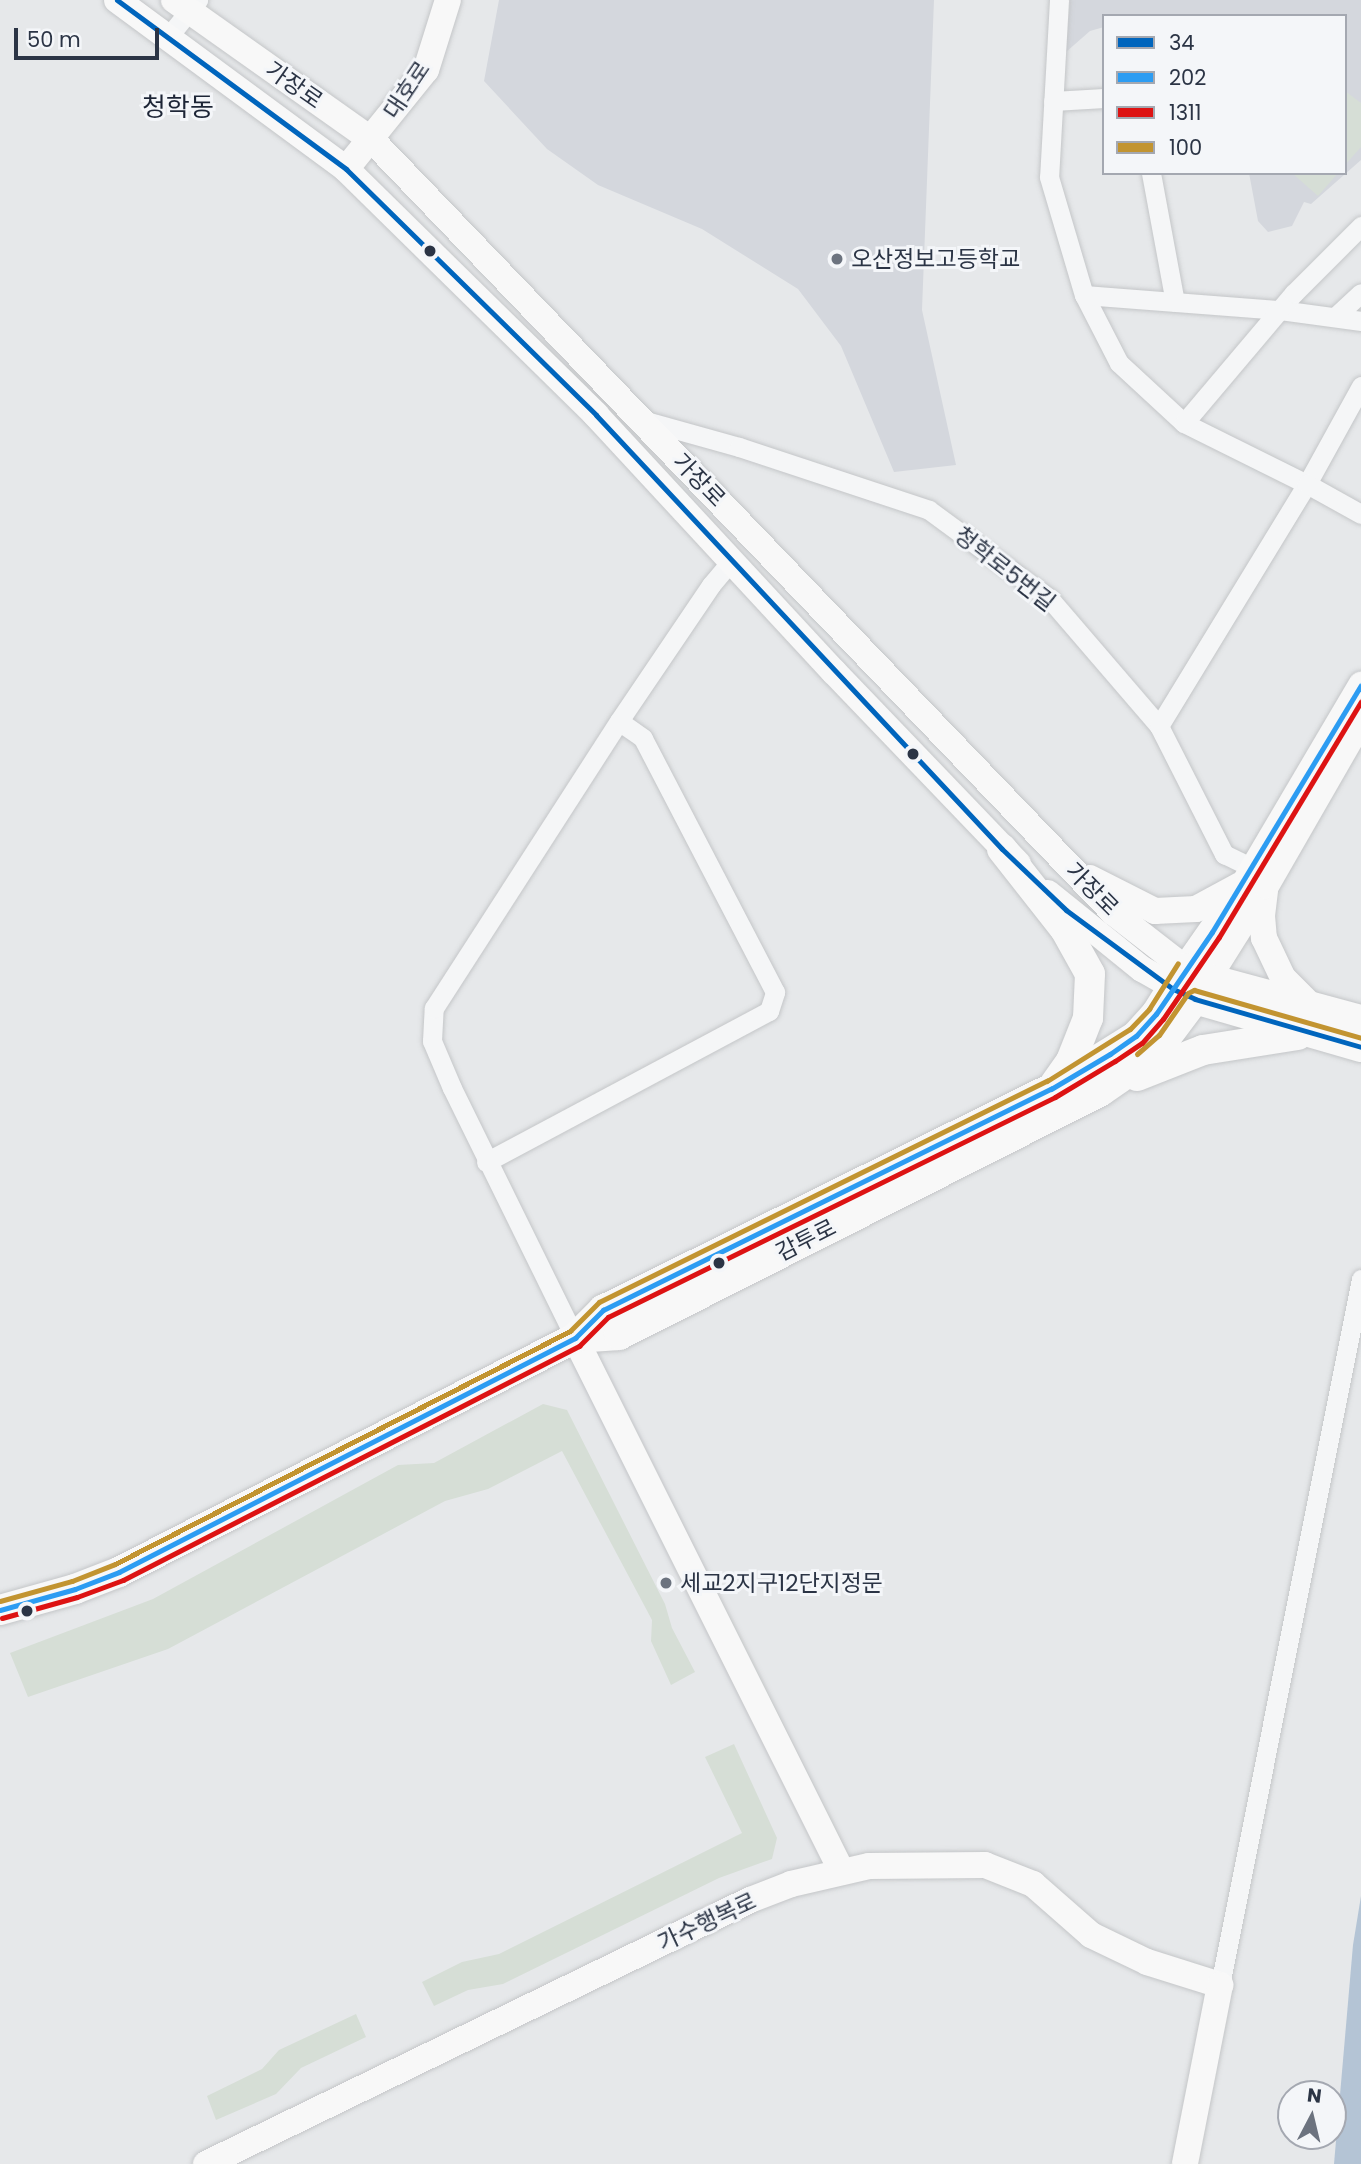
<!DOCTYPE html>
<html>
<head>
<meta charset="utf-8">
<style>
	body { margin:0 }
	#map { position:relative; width:1361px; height:2164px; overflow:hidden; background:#e6e8ea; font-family:Poppins,"Noto Sans KR",sans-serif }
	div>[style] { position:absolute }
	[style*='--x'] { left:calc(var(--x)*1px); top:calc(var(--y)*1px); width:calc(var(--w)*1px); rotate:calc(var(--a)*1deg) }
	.built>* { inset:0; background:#d4d7dd }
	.green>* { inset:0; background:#d6ded6 }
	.water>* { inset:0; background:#b4c4d5 }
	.roads { filter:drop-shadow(0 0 2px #c4c6c8) drop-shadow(0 0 2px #c4c6c8) }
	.street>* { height:19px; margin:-9.5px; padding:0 9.5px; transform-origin:9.5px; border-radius:9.5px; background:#f5f6f7 }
	.secondary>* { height:26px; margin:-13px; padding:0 13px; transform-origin:13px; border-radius:13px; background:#f8f8f8 }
	.primary>* { height:30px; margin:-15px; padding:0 15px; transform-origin:15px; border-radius:15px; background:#f8f8f8 }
	.bus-1>* { height:5px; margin:-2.5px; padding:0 2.5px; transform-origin:2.5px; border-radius:2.5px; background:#0065bd }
	.bus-2>* { height:5px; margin:-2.5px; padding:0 2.5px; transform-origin:2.5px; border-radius:2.5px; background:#2c9cf2 }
	.bus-3>* { height:5px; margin:-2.5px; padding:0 2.5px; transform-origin:2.5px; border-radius:2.5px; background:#dd1313 }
	.bus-4>* { height:5px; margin:-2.5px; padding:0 2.5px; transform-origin:2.5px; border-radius:2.5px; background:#c29431 }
	.dots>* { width:19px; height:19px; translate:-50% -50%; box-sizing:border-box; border:4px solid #f4f6f9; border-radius:50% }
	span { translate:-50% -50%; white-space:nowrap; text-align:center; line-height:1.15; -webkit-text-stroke:6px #f4f6f9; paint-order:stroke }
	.street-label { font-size:23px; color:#2b3445 }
	.poi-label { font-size:23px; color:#2b3445 }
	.left { translate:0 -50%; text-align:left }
	.quarter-label { font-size:26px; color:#1d2536 }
	.legend { position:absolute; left:1102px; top:14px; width:245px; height:161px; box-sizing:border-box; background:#f4f6f9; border:2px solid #a4a8b1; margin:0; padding:9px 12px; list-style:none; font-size:21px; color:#2b3445 }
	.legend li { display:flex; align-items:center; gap:14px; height:35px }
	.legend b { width:35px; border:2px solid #a4a8b1 }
	.north { position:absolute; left:1277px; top:2080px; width:70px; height:70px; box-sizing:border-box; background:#f4f6f9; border:2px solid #a4a8b1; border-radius:50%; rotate:7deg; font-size:19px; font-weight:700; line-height:28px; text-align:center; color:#2b3445 }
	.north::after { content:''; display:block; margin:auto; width:24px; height:32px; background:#6c737f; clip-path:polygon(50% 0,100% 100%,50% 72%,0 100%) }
	.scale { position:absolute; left:14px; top:28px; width:145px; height:32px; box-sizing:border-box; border:4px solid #2b3445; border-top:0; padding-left:9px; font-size:21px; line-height:24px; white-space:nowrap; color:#2b3445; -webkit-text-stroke:5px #f4f6f9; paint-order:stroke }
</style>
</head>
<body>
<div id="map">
	<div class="built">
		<i style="clip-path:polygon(499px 0,934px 0,922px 310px,956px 465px,894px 472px,841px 346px,798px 289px,702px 229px,598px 185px,547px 149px,484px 81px)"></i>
		<i style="clip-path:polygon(1070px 0,1361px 0,1361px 160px,1311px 204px,1304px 202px,1292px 226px,1268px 232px,1258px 221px,1249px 173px,1345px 173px,1345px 16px,1104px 16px,1104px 27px,1090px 31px,1066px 52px)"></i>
	</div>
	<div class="green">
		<i style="clip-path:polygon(1345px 91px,1361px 103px,1361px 147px,1345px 165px)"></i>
		<i style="clip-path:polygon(1292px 173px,1338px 173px,1318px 196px)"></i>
		<i style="clip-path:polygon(543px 1404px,567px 1410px,665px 1604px,672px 1628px,695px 1672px,671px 1685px,651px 1641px,652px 1620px,562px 1451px,488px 1489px,445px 1501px,168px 1649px,28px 1697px,10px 1653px,153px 1599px,398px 1465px,434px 1463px)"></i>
		<i style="clip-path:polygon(734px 1744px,777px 1838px,772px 1859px,719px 1878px,503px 1984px,468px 1990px,434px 2006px,422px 1982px,462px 1962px,499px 1954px,742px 1833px,705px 1757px)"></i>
		<i style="clip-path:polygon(356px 2014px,366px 2037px,301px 2068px,276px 2094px,216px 2120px,207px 2096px,262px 2069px,279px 2050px)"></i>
	</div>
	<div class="water">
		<i style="clip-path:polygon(1361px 1896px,1361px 2164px,1334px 2164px,1353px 1945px)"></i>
	</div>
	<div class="roads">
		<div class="street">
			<i style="--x:1059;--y:0;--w:177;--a:93.2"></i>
			<i style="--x:1049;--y:177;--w:123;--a:73.5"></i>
			<i style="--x:1084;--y:295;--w:76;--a:62.8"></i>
			<i style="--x:1119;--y:363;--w:88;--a:42.7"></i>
			<i style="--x:1184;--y:423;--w:137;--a:26.4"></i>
			<i style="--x:1307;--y:484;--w:112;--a:-61.1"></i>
			<i style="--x:168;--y:37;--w:48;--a:-51"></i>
			<i style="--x:1053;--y:101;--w:51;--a:-3.4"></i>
			<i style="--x:1151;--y:173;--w:131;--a:79.5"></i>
			<i style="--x:1084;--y:295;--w:197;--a:4.4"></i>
			<i style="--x:1280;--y:310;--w:82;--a:7.7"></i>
			<i style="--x:1335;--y:317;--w:35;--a:-43"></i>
			<i style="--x:642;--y:420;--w:101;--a:15.6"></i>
			<i style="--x:739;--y:447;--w:200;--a:18.3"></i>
			<i style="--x:929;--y:510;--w:149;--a:36.3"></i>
			<i style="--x:1049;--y:598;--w:169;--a:49.3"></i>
			<i style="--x:1159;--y:726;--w:144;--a:63.1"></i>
			<i style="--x:1224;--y:854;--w:32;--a:26"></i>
			<i style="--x:1184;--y:423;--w:170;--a:-49.8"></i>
			<i style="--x:1294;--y:293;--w:95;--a:-45"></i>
			<i style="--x:1159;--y:726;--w:284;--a:-58.6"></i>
			<i style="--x:1307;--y:484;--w:62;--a:29.1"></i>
			<i style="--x:486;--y:1162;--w:321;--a:-28.1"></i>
			<i style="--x:769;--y:1011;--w:20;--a:-72"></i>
			<i style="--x:775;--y:992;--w:286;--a:-117.5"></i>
			<i style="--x:643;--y:738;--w:29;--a:-145"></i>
			<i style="--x:575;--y:1338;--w:279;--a:-116.2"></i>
			<i style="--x:452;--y:1088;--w:51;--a:-113.1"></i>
			<i style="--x:432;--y:1041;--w:33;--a:-87"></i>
			<i style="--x:434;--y:1008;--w:341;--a:-57.2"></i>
			<i style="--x:619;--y:721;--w:164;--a:-55.9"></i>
			<i style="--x:711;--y:585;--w:31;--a:-50"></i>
			<i style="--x:1220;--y:1985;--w:720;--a:-78.71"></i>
		</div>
		<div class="secondary">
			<i style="--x:117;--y:0;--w:285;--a:36.4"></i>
			<i style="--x:346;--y:169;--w:351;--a:44.5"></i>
			<i style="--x:596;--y:415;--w:350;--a:47.2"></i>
			<i style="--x:834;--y:672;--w:266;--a:46.2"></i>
			<i style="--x:174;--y:0;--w:242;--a:35.3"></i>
			<i style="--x:372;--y:140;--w:1071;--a:46.17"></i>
			<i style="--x:1114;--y:913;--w:90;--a:37.8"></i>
			<i style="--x:1185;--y:968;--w:105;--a:-55.1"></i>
			<i style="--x:1245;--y:882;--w:229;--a:-59.5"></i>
			<i style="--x:346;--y:169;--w:127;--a:-51.1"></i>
			<i style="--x:426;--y:70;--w:73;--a:-72.6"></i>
			<i style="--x:1090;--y:878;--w:73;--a:26.9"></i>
			<i style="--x:1155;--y:911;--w:41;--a:-2.8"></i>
			<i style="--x:1196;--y:909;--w:50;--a:-28.6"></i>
			<i style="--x:1265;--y:891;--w:25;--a:97"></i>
			<i style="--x:1262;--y:916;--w:22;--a:85"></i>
			<i style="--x:1264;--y:938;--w:44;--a:64.6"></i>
			<i style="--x:1283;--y:978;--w:40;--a:45"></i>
			<i style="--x:1048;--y:893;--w:121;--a:39"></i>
			<i style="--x:1142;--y:969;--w:61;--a:29.5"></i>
			<i style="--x:1195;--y:999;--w:133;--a:-57.9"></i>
			<i style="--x:1266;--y:886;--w:190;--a:-60.1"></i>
			<i style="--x:575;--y:1338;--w:597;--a:63.43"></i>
			<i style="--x:206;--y:2164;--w:605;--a:-25.89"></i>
			<i style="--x:750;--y:1900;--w:44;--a:-21.3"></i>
			<i style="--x:791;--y:1884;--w:80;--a:-13"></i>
			<i style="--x:869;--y:1866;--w:116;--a:-0.5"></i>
			<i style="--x:985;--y:1865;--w:52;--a:21.6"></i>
			<i style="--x:1033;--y:1884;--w:77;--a:41.3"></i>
			<i style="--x:1091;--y:1935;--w:62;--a:25.7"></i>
			<i style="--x:1147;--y:1962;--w:77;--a:17.5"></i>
			<i style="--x:1220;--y:1985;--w:182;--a:101.1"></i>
		</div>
		<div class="primary">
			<i style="--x:1002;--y:849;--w:102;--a:51.8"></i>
			<i style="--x:1065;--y:929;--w:51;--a:60.9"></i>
			<i style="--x:1090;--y:974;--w:44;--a:92.6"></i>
			<i style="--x:1088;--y:1018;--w:46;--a:111.6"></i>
			<i style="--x:1071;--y:1061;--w:28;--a:125"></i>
			<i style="--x:1137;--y:1076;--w:71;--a:-21.5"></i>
			<i style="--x:1203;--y:1050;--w:96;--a:-9"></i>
			<i style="--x:575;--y:1338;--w:44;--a:-3.9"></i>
			<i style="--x:619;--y:1335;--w:540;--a:-26.85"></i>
			<i style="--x:1101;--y:1091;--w:63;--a:-34.7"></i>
			<i style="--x:1153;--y:1055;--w:70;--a:-53.1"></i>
			<i style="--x:1195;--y:999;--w:173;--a:16.1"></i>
			<i style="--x:0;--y:1610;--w:78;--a:-15.6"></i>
			<i style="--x:75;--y:1589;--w:47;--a:-21.1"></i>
			<i style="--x:119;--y:1572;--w:513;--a:-27.16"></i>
			<i style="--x:575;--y:1338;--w:40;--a:-45"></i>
			<i style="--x:603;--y:1310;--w:500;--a:-26.3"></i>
			<i style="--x:1051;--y:1089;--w:100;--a:-31.9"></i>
			<i style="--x:1136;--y:1036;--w:30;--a:-48"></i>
			<i style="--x:1156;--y:1014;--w:54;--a:-57.8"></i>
			<i style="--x:1185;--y:968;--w:26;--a:25"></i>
			<i style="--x:1209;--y:979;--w:157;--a:15.1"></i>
		</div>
	</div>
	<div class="bus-1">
		<i style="--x:117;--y:0;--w:285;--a:36.4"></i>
		<i style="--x:346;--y:169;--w:351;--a:44.5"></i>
		<i style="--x:596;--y:415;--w:594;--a:46.91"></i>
		<i style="--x:1002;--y:849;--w:88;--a:43.6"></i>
		<i style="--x:1066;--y:910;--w:133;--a:36.4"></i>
		<i style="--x:1173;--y:989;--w:24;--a:24"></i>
		<i style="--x:1195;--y:999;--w:173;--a:16.1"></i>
	</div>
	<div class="bus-2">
		<i style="--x:0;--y:1610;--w:78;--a:-15.6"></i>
		<i style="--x:75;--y:1589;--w:47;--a:-21.1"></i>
		<i style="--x:119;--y:1572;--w:513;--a:-27.16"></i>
		<i style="--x:575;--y:1338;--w:40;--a:-45"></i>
		<i style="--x:603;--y:1310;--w:500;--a:-26.3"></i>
		<i style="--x:1051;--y:1089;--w:69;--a:-30.7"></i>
		<i style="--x:1110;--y:1054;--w:32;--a:-35"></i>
		<i style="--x:1136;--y:1036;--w:30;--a:-48"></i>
		<i style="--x:1156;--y:1014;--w:99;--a:-55.7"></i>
		<i style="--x:1212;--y:932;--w:288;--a:-58.9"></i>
	</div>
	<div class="bus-3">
		<i style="--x:2;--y:1618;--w:78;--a:-15.6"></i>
		<i style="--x:77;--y:1597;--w:49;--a:-20.3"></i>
		<i style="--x:123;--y:1580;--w:513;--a:-27.16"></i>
		<i style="--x:579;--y:1346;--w:41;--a:-45"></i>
		<i style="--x:608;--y:1317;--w:498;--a:-26.2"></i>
		<i style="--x:1055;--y:1097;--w:70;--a:-31"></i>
		<i style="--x:1115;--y:1061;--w:32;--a:-34"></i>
		<i style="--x:1142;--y:1043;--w:32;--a:-49"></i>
		<i style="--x:1163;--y:1019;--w:99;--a:-55.7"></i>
		<i style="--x:1219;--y:937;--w:275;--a:-58.9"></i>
	</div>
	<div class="bus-4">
		<i style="--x:1137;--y:1054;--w:29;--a:-41"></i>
		<i style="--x:1159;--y:1035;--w:51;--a:-55.4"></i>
		<i style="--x:1188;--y:993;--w:7;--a:-27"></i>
		<i style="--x:1194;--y:990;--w:174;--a:16"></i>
		<i style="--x:0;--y:1601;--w:75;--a:-15.5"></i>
		<i style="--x:72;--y:1581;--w:46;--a:-21.6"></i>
		<i style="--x:115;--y:1564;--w:511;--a:-27.12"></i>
		<i style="--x:570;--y:1331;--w:41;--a:-45"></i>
		<i style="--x:599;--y:1302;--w:500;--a:-26.3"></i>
		<i style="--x:1047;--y:1081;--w:98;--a:-32.1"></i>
		<i style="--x:1130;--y:1029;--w:28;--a:-46"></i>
		<i style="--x:1149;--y:1009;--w:54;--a:-57.8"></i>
	</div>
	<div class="dots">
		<i style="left:430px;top:251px;background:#2b3445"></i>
		<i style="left:837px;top:259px;background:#6c737f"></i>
		<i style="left:913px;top:754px;background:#2b3445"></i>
		<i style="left:719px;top:1263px;background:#2b3445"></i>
		<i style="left:666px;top:1583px;background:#6c737f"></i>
		<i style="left:27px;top:1611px;background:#2b3445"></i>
	</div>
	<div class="street-label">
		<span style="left:294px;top:85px;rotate:35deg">가장로</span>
		<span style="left:407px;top:90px;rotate:-56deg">대호로</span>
		<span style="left:699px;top:480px;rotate:46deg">가장로</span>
		<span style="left:1005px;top:569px;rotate:38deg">청학로5번길</span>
		<span style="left:1092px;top:889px;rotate:45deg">가장로</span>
		<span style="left:806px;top:1240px;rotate:-27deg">감투로</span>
		<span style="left:707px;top:1922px;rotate:-25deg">가수행복로</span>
	</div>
	<div class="poi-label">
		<span class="left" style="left:851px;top:259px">오산정보고등학교</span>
		<span class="left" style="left:680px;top:1583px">세교2지구12단지정문</span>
	</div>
	<div class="quarter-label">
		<span style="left:178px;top:108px">청학동</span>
	</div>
	<ul class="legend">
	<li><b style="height:9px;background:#0065bd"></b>34</li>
	<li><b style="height:9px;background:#2c9cf2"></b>202</li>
	<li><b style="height:9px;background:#dd1313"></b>1311</li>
	<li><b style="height:9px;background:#c29431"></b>100</li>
	</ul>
	<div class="north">N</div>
	<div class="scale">50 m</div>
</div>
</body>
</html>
